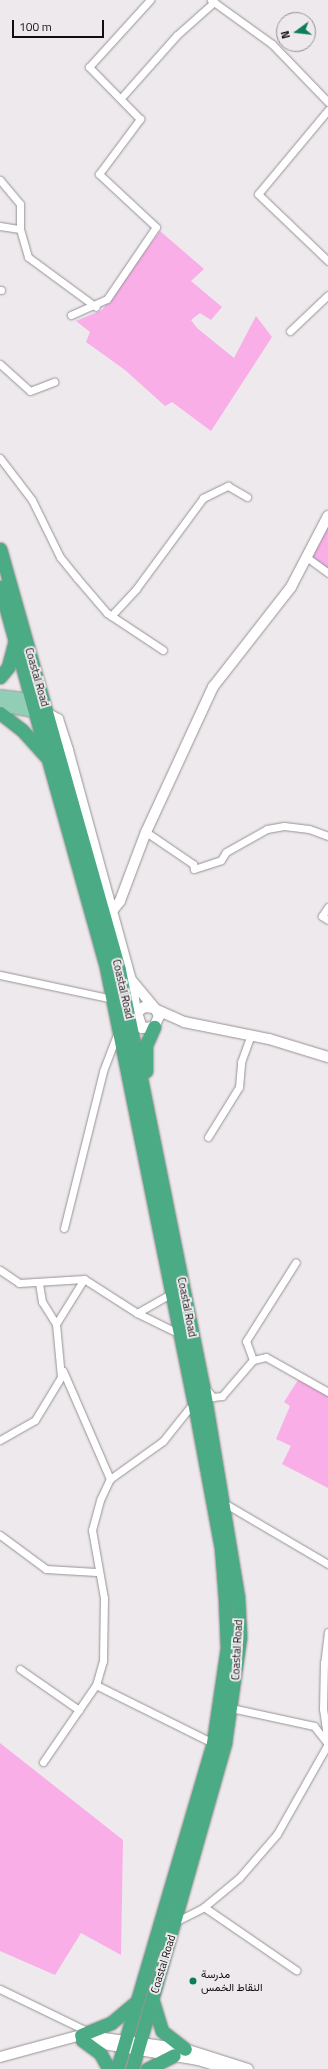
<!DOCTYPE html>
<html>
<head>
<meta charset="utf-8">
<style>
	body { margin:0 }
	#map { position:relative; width:328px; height:2069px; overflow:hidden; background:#eee9ec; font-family:"Titillium Web",Vazirmatn,sans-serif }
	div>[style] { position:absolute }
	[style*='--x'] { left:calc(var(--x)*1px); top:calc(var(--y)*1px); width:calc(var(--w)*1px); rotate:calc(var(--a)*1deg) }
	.green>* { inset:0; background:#f9aee8 }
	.roads { filter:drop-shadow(0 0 1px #969295) drop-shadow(0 0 1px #969295) }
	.street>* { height:7px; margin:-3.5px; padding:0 3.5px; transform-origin:3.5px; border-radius:3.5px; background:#fff }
	.secondary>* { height:10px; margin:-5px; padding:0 5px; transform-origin:5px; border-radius:5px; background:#fff }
	.primary>* { height:12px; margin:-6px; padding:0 6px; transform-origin:6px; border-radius:6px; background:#92cdb5 }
	.highway>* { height:13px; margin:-6.5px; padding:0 6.5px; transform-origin:6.5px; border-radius:6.5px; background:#4aab84 }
	.dots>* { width:11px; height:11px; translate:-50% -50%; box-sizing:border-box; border:2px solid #eee9ec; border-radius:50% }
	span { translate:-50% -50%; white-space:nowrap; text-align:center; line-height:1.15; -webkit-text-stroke:4px #eee9ec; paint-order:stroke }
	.street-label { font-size:11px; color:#100f10 }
	.poi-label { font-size:11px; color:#100f10 }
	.left { translate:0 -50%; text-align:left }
	.north { position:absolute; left:276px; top:12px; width:40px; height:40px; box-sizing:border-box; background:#eee9ec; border:1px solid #959294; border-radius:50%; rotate:255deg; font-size:11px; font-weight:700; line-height:16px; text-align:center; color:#100f10 }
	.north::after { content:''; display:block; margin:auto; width:14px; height:18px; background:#0c7d59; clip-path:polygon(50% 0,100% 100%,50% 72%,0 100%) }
	.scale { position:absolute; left:12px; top:20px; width:92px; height:18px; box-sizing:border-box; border:2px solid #100f10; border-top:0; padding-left:5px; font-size:12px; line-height:14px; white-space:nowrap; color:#100f10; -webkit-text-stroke:3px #eee9ec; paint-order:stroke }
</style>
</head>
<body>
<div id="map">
	<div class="green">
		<i style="clip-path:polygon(160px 231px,204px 269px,191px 281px,222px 307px,211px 320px,200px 313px,191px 320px,197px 328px,234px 358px,256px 316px,272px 337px,211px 431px,172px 402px,165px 406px,125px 370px,86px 342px,90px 332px,76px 321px,102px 310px)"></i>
		<i style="clip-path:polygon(328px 522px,328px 569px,309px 555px)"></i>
		<i style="clip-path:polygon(298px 1380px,328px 1392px,328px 1488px,282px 1464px,291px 1446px,276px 1439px,290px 1406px,284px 1402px)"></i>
		<i style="clip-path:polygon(0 1743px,123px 1840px,121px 1955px,81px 1933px,55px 1975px,0 1951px)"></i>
	</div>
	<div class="roads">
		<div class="street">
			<i style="--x:211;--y:0;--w:75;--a:35.8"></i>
			<i style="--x:272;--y:44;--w:81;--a:46"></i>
			<i style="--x:121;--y:98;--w:84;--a:-48.4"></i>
			<i style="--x:177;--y:35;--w:50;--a:-41.7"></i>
			<i style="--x:328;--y:110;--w:109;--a:129.8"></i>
			<i style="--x:258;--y:194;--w:97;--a:43.7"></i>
			<i style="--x:0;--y:180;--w:31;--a:50"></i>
			<i style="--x:20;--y:204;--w:25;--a:90"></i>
			<i style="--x:20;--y:229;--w:29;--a:74"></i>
			<i style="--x:28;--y:257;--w:84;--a:36.3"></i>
			<i style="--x:0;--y:226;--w:20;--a:9"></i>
			<i style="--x:0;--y:290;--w:1;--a:0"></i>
			<i style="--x:71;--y:315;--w:39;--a:-24"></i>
			<i style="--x:107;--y:299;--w:87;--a:-55.8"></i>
			<i style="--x:156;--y:227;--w:78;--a:-137.1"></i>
			<i style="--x:99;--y:174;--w:69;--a:-53.3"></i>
			<i style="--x:140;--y:119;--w:73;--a:-134.4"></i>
			<i style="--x:89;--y:67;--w:91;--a:-47.7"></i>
			<i style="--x:290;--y:331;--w:52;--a:-43.5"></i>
			<i style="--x:0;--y:364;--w:40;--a:42"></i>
			<i style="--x:30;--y:391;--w:26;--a:-21"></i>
			<i style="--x:0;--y:458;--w:53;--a:52.7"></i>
			<i style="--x:32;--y:500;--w:64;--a:63.8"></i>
			<i style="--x:60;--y:557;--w:27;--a:51"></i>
			<i style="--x:77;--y:578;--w:46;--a:49.4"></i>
			<i style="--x:107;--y:613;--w:67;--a:33.5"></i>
			<i style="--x:305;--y:556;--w:29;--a:36"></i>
			<i style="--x:111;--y:616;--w:37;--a:-47"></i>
			<i style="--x:136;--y:589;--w:113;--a:-53.6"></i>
			<i style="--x:203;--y:498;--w:28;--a:-26"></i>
			<i style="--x:228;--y:486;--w:22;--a:30"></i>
			<i style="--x:146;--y:832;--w:57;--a:34.2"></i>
			<i style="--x:193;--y:864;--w:5;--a:79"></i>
			<i style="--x:194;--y:869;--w:28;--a:-18"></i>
			<i style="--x:221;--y:860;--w:9;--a:-58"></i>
			<i style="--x:226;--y:852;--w:47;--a:-29.3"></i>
			<i style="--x:267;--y:829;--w:17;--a:-10"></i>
			<i style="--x:284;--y:826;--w:25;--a:7"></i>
			<i style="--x:309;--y:829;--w:20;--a:20"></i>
			<i style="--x:328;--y:907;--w:11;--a:124"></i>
			<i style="--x:322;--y:916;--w:7;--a:34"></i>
			<i style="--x:0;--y:975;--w:116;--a:12"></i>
			<i style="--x:208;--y:1137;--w:59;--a:-58.2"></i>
			<i style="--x:239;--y:1087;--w:25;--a:-85"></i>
			<i style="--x:241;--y:1062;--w:29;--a:-70"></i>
			<i style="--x:64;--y:1228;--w:162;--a:-76"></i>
			<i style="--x:103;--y:1071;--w:42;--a:-69"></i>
			<i style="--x:0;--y:1270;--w:23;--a:34"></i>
			<i style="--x:19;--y:1283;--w:65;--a:-3.5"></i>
			<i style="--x:84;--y:1279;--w:63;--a:32.7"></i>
			<i style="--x:137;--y:1313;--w:40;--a:-29.7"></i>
			<i style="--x:137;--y:1313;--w:48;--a:26"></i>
			<i style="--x:56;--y:1324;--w:53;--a:-58.1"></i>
			<i style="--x:253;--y:1360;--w:20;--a:-110"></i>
			<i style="--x:246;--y:1341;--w:93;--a:-57.7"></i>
			<i style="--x:63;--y:1371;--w:118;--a:66.5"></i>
			<i style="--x:206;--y:1389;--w:11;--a:49"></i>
			<i style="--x:213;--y:1397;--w:9;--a:-6"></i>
			<i style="--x:222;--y:1396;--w:48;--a:-49.3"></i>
			<i style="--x:253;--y:1360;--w:13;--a:-13"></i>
			<i style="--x:266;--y:1357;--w:71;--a:29.4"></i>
			<i style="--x:0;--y:1440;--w:40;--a:-29.7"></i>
			<i style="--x:35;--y:1420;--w:50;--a:-58.8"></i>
			<i style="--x:61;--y:1377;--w:53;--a:-95.4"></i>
			<i style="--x:56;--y:1324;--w:26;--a:-122"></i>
			<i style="--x:42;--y:1302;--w:18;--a:-99"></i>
			<i style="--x:224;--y:1503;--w:121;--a:30.4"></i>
			<i style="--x:0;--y:1535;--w:57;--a:36.5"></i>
			<i style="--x:46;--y:1569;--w:50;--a:3.4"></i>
			<i style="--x:328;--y:1632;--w:31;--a:97"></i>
			<i style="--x:324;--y:1663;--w:4;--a:-14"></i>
			<i style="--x:20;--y:1669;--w:72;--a:34.8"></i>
			<i style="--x:96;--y:1685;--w:131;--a:26.4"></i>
			<i style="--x:231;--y:1708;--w:85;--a:12.2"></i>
			<i style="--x:314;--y:1726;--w:23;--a:52"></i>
			<i style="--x:328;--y:1744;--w:35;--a:-98"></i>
			<i style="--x:323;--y:1709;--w:46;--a:-88.8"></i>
			<i style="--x:43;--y:1762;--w:93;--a:-55.5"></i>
			<i style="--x:96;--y:1685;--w:25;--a:-74"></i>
			<i style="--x:103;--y:1661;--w:63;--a:-89.1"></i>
			<i style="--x:104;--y:1598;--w:69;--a:-100"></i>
			<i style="--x:92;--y:1530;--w:31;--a:-75"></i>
			<i style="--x:100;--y:1500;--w:23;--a:-65"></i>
			<i style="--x:110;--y:1479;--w:65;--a:-35.6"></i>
			<i style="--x:163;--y:1441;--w:50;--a:-51.5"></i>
			<i style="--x:204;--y:1907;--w:45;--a:-39.6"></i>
			<i style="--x:239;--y:1878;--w:58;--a:-49.2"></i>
			<i style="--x:277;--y:1834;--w:103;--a:-60.5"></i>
			<i style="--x:175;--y:1922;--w:33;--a:-27"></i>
			<i style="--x:204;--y:1907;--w:112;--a:34.4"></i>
			<i style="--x:0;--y:1989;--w:99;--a:25.8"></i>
		</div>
		<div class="secondary">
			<i style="--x:47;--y:713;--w:13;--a:29"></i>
			<i style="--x:58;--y:719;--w:33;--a:72"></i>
			<i style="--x:68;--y:750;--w:238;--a:74.7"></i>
			<i style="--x:131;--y:980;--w:36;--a:81"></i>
			<i style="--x:112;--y:911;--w:13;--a:-51"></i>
			<i style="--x:120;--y:901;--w:74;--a:-69.4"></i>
			<i style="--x:146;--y:832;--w:160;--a:-65.2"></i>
			<i style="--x:213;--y:687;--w:127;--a:-52"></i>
			<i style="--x:291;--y:587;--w:80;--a:-62.5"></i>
			<i style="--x:132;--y:981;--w:38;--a:50"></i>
			<i style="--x:156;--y:1010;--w:7;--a:63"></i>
			<i style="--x:159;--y:1016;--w:12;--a:114"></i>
			<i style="--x:154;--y:1027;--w:12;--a:175"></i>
			<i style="--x:142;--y:1028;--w:16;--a:-108"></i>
			<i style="--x:137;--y:1013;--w:9;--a:-41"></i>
			<i style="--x:144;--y:1007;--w:10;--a:6"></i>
			<i style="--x:155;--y:1009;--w:32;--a:24"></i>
			<i style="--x:184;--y:1022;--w:87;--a:11.3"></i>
			<i style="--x:269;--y:1039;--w:62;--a:17"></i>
			<i style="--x:92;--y:2042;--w:108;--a:9.6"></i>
			<i style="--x:198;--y:2060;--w:31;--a:17"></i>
			<i style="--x:0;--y:2057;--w:84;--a:-15.2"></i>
			<i style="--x:81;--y:2035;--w:105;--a:7.7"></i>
			<i style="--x:185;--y:2049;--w:66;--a:17.6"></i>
		</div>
		<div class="primary">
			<i style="--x:0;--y:696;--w:41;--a:7"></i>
			<i style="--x:0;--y:705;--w:45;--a:10.3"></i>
		</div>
		<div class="highway">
			<i style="--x:0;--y:549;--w:437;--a:74.2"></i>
			<i style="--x:119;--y:970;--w:424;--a:78.6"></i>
			<i style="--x:203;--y:1386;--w:215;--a:80.6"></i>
			<i style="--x:238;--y:1598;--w:39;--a:87"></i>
			<i style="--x:240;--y:1637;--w:107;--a:98.1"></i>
			<i style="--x:225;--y:1743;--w:339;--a:105.9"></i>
			<i style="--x:0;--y:587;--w:389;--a:74.4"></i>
			<i style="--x:105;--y:962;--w:449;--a:78.6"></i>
			<i style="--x:194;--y:1402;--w:147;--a:79.5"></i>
			<i style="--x:221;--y:1547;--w:52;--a:85.6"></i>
			<i style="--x:225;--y:1599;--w:49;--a:87.7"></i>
			<i style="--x:227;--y:1648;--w:96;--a:98.4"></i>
			<i style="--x:213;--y:1743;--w:340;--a:106.4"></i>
			<i style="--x:0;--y:677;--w:13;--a:-51"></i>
			<i style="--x:8;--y:667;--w:27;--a:-75"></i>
			<i style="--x:0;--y:713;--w:28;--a:38"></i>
			<i style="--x:22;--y:730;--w:36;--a:48"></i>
			<i style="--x:146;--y:1071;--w:26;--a:-90"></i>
			<i style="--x:146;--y:1045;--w:20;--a:-66"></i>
			<i style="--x:153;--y:2002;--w:30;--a:73"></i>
			<i style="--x:162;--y:2031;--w:29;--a:38"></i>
			<i style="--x:81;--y:2035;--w:32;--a:-22"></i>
			<i style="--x:111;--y:2023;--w:33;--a:-40"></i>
			<i style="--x:82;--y:2040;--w:22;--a:36"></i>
			<i style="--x:100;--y:2053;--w:18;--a:61"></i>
			<i style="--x:147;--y:2069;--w:30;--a:-27"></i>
		</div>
	</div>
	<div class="dots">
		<i style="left:193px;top:1981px;background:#0c7d59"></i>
	</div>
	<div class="street-label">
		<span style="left:37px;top:677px;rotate:74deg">Coastal Road</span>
		<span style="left:123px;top:989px;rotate:77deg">Coastal Road</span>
		<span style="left:187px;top:1307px;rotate:79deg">Coastal Road</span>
		<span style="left:237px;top:1650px;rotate:-87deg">Coastal Road</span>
		<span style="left:163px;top:1964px;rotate:-73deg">Coastal Road</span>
	</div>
	<div class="poi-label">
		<span class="left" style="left:201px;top:1981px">مدرسة<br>النقاط الخمس</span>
	</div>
	<div class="north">N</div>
	<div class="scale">100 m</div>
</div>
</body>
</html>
